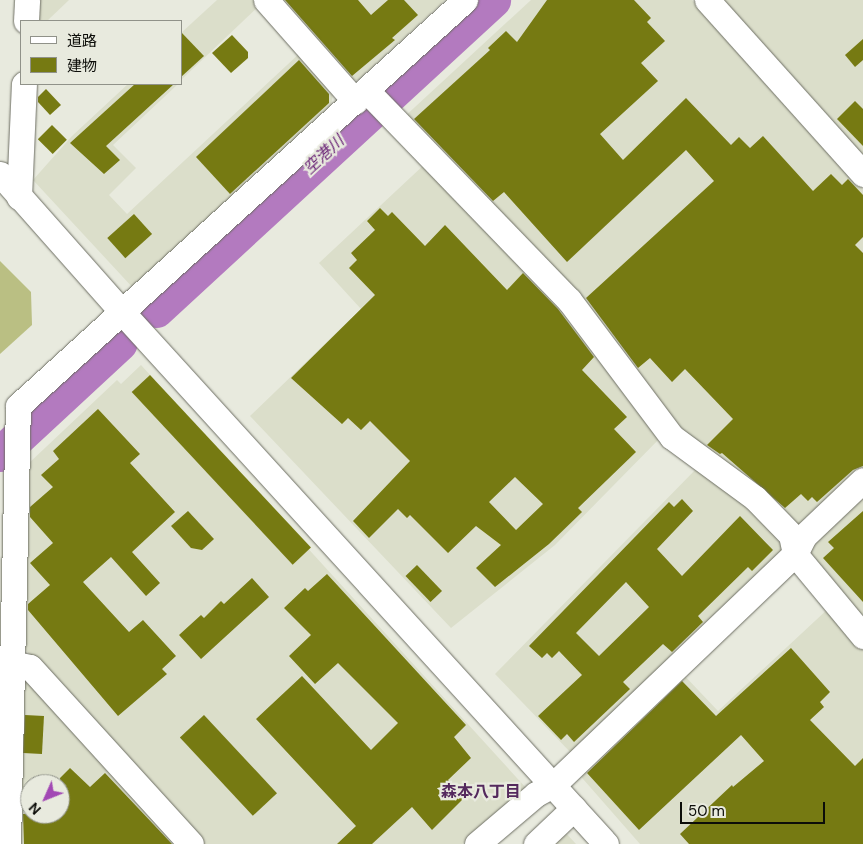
<!DOCTYPE html>
<html>
<head>
<meta charset="utf-8">
<style>
	body { margin:0 }
	#map { position:relative; width:863px; height:844px; overflow:hidden; background:#e8eade; font-family:"DM Sans","Noto Sans JP",sans-serif }
	div>[style] { position:absolute }
	[style*='--x'] { left:calc(var(--x)*1px); top:calc(var(--y)*1px); width:calc(var(--w)*1px); rotate:calc(var(--a)*1deg) }
	.built>* { inset:0; background:#dbdeca }
	.green>* { inset:0; background:#babf83 }
	.river>* { height:35px; margin:-17.5px; padding:0 17.5px; transform-origin:17.5px; border-radius:17.5px; background:#b37abf }
	.building>* { inset:0; background:#767a12; transform-origin:0 0 }
	.roads { filter:drop-shadow(0 0 1px #6d6e63) drop-shadow(0 0 1px #6d6e63) }
	.minor>* { height:25px; margin:-12.5px; padding:0 12.5px; transform-origin:12.5px; border-radius:12.5px; background:#fff }
	span { translate:-50% -50%; white-space:nowrap; text-align:center; line-height:1.15; -webkit-text-stroke:4.5px #e8eade; paint-order:stroke }
	.water-label { font-size:16px; color:#682175; font-style:italic }
	.neighbourhood-label { font-size:16px; color:#54295d; font-weight:700 }
	.legend { position:absolute; left:20px; top:20px; width:162px; height:65px; box-sizing:border-box; background:#e8eade; border:1px solid #909289; margin:0; padding:6px 9px; list-style:none; font-size:15px; color:#0c0d09 }
	.legend li { display:flex; align-items:center; gap:10px; height:25px }
	.legend b { width:25px; border:1px solid #909289 }
	.north { position:absolute; left:20px; top:774px; width:50px; height:50px; box-sizing:border-box; background:#e8eade; border:1px solid #909289; border-radius:50%; rotate:226deg; font-size:14px; font-weight:700; line-height:20px; text-align:center; color:#0c0d09 }
	.north::after { content:''; display:block; margin:auto; width:18px; height:22px; background:#a248b4; clip-path:polygon(50% 0,100% 100%,50% 72%,0 100%) }
	.scale { position:absolute; left:680px; top:802px; width:145px; height:22px; box-sizing:border-box; border:2px solid #0c0d09; border-top:0; padding-left:6px; font-size:15px; line-height:18px; white-space:nowrap; color:#0c0d09; -webkit-text-stroke:4px #e8eade; paint-order:stroke }
</style>
</head>
<body>
<div id="map">
	<div class="built">
		<i style="clip-path:polygon(34px 0,69px 0,47px 21px,34px 21px)"></i>
		<i style="clip-path:polygon(217px 0,254px 0,259px 6px,181px 80px,181px 33px)"></i>
		<i style="clip-path:polygon(274px 0,445px 0,359px 80px,344px 80px)"></i>
		<i style="clip-path:polygon(531px 0,692px 0,863px 190px,863px 467px,803px 524px,792px 525px,683px 435px,402px 119px)"></i>
		<i style="clip-path:polygon(719px 0,863px 0,863px 160px)"></i>
		<i style="clip-path:polygon(301px 52px,334px 89px,331px 105px,134px 289px,33px 180px,72px 136px,128px 84px,178px 84px,113px 145px,136px 168px,109px 195px,127px 214px)"></i>
		<i style="clip-path:polygon(427px 162px,557px 296px,664px 434px,555px 545px,451px 628px,250px 416px,361px 309px,319px 263px)"></i>
		<i style="clip-path:polygon(141px 365px,527px 789px,462px 844px,201px 844px,22px 646px,28px 464px,117px 380px,121px 384px)"></i>
		<i style="clip-path:polygon(700px 465px,782px 534px,782px 552px,573px 755px,495px 674px)"></i>
		<i style="clip-path:polygon(863px 487px,863px 624px,805px 554px,816px 530px)"></i>
		<i style="clip-path:polygon(830px 607px,863px 648px,863px 844px,640px 844px,576px 771px,681px 672px,718px 711px)"></i>
		<i style="clip-path:polygon(evenodd,32px 680px,183px 844px,21px 844px,24px 683px,32px 680px,30px 784px,60px 784px,60px 814px,30px 814px,30px 784px)"></i>
		<i style="clip-path:polygon(564px 831px,576px 844px,550px 844px)"></i>
	</div>
	<div class="green">
		<i style="clip-path:polygon(0 261px,31px 292px,32px 325px,0 354px)"></i>
	</div>
	<div class="river">
		<i style="--x:156;--y:310;--w:458;--a:-42.6"></i>
		<i style="--x:0;--y:454;--w:163;--a:-42.8"></i>
	</div>
	<div class="building">
		<i style="clip-path:polygon(285px 0,358px 0,371px 15px,388px 0,404px 0,418px 15px,392px 38px,395px 40px,352px 76px)"></i>
		<i style="clip-path:polygon(547px 0,634px 0,651px 18px,647px 22px,665px 41px,641px 63px,658px 81px,600px 134px,623px 160px,686px 98px,731px 145px,739px 137px,750px 148px,763px 136px,813px 191px,831px 174px,842px 185px,848px 179px,863px 195px,863px 237px,855px 245px,863px 253px,863px 466px,853px 470px,817px 502px,812px 497px,808px 501px,801px 494px,785px 508px,722px 453px,720px 454px,707px 445px,733px 419px,685px 369px,672px 382px,650px 358px,638px 368px,586px 298px,714px 181px,686px 150px,567px 262px,504px 192px,493px 201px,414px 119px,490px 50px,488px 48px,506px 31px,517px 42px)"></i>
		<i style="clip-path:polygon(181px 32px,204px 56px,181px 77px)"></i>
		<i style="clip-path:polygon(232px 35px,248px 52px,248px 58px,231px 73px,212px 53px)"></i>
		<i style="clip-path:polygon(863px 39px,863px 60px,855px 67px,845px 55px)"></i>
		<i style="clip-path:polygon(299px 60px,329px 94px,329px 103px,230px 194px,196px 157px)"></i>
		<i style="clip-path:polygon(135px 84px,174px 84px,106px 146px,120px 160px,104px 174px,70px 143px)"></i>
		<i style="clip-path:polygon(46px 89px,61px 105px,50px 115px,38px 102px,38px 97px)"></i>
		<i style="clip-path:polygon(855px 101px,863px 109px,863px 146px,837px 119px)"></i>
		<i style="left:52px;top:125px;width:21px;height:20px;rotate:45deg"></i>
		<i style="clip-path:polygon(evenodd,380px 208px,388px 216px,392px 212px,425px 246px,445px 225px,507px 290px,523px 273px,558px 309px,594px 357px,582px 370px,627px 417px,614px 429px,636px 452px,578px 508px,582px 512px,549px 544px,495px 587px,476px 568px,501px 545px,476px 526px,448px 553px,410px 515px,407px 518px,398px 509px,369px 538px,353px 521px,410px 461px,370px 421px,361px 430px,348px 418px,342px 424px,291px 378px,375px 295px,349px 268px,357px 260px,351px 253px,375px 230px,367px 221px,380px 208px,515px 477px,543px 504px,516px 530px,489px 502px,515px 477px)"></i>
		<i style="left:134px;top:214px;width:27px;height:36px;rotate:48deg"></i>
		<i style="left:150px;top:375px;width:236px;height:25px;rotate:47deg"></i>
		<i style="clip-path:polygon(98px 409px,140px 454px,130px 463px,175px 512px,132px 552px,160px 583px,146px 596px,111px 557px,83px 582px,129px 632px,143px 620px,176px 656px,162px 669px,167px 674px,118px 716px,28px 610px,28px 604px,50px 585px,30px 563px,53px 543px,30px 517px,30px 507px,53px 487px,41px 475px,59px 459px,53px 451px)"></i>
		<i style="clip-path:polygon(evenodd,682px 499px,693px 511px,657px 549px,682px 576px,740px 516px,773px 550px,752px 571px,748px 567px,698px 616px,703px 622px,672px 652px,663px 644px,623px 682px,630px 689px,574px 742px,567px 734px,561px 740px,538px 716px,582px 675px,559px 651px,552px 658px,547px 653px,542px 658px,529px 646px,669px 502px,674px 507px,682px 499px,626px 582px,649px 607px,599px 656px,576px 633px,626px 582px)"></i>
		<i style="clip-path:polygon(188px 511px,214px 539px,202px 550px,191px 548px,171px 526px)"></i>
		<i style="clip-path:polygon(863px 511px,863px 602px,823px 558px,834px 548px,828px 542px)"></i>
		<i style="left:417px;top:565px;width:36px;height:16px;rotate:46deg"></i>
		<i style="clip-path:polygon(327px 574px,466px 725px,454px 737px,471px 758px,448px 780px,465px 797px,432px 830px,412px 807px,372px 844px,337px 844px,356px 826px,256px 719px,302px 676px,371px 750px,398px 723px,338px 663px,315px 684px,289px 656px,311px 635px,284px 608px,305px 588px,308px 591px)"></i>
		<i style="clip-path:polygon(252px 578px,269px 597px,201px 659px,179px 635px,201px 615px,204px 618px,221px 601px,224px 604px)"></i>
		<i style="clip-path:polygon(791px 648px,830px 692px,820px 702px,824px 707px,810px 720px,855px 766px,863px 758px,863px 844px,689px 844px,680px 834px,732px 785px,733px 787px,764px 761px,741px 735px,639px 830px,587px 773px,682px 681px,716px 716px)"></i>
		<i style="left:25px;top:715px;width:19px;height:38px;rotate:3deg"></i>
		<i style="left:204px;top:715px;width:107px;height:33px;rotate:47deg"></i>
		<i style="clip-path:polygon(70px 768px,90px 787px,105px 773px,172px 844px,24px 844px,23px 814px,60px 814px,60px 778px)"></i>
	</div>
	<div class="roads">
		<div class="minor">
			<i style="--x:266;--y:0;--w:135;--a:48.6"></i>
			<i style="--x:707;--y:0;--w:234;--a:48.1"></i>
			<i style="--x:26;--y:21;--w:21;--a:-87"></i>
			<i style="--x:366;--y:90;--w:292;--a:46"></i>
			<i style="--x:569;--y:300;--w:171;--a:53.1"></i>
			<i style="--x:672;--y:437;--w:103;--a:36.3"></i>
			<i style="--x:755;--y:498;--w:52;--a:45.8"></i>
			<i style="--x:791;--y:535;--w:19;--a:78"></i>
			<i style="--x:795;--y:554;--w:107;--a:50.3"></i>
			<i style="--x:0;--y:174;--w:184;--a:48.5"></i>
			<i style="--x:122;--y:312;--w:719;--a:47.7"></i>
			<i style="--x:19;--y:197;--w:113;--a:-87.5"></i>
			<i style="--x:11;--y:663;--w:19;--a:12"></i>
			<i style="--x:30;--y:667;--w:239;--a:47.7"></i>
			<i style="--x:8;--y:844;--w:438;--a:-88.7"></i>
			<i style="--x:18;--y:406;--w:604;--a:-42.25"></i>
			<i style="--x:477;--y:844;--w:77;--a:-40.3"></i>
			<i style="--x:536;--y:794;--w:19;--a:-28"></i>
			<i style="--x:553;--y:785;--w:335;--a:-43.7"></i>
			<i style="--x:795;--y:554;--w:20;--a:-63"></i>
			<i style="--x:804;--y:536;--w:81;--a:-43.5"></i>
			<i style="--x:536;--y:844;--w:52;--a:-43.5"></i>
		</div>
	</div>
	<div class="water-label">
		<span style="left:324px;top:155px;rotate:-43deg">空港川</span>
	</div>
	<div class="neighbourhood-label">
		<span style="left:481px;top:792px">森本八丁目</span>
	</div>
	<ul class="legend">
	<li><b style="height:6px;background:#fff"></b>道路</li>
	<li><b style="height:14px;background:#767a12"></b>建物</li>
	</ul>
	<div class="north">N</div>
	<div class="scale">50 m</div>
</div>
</body>
</html>
